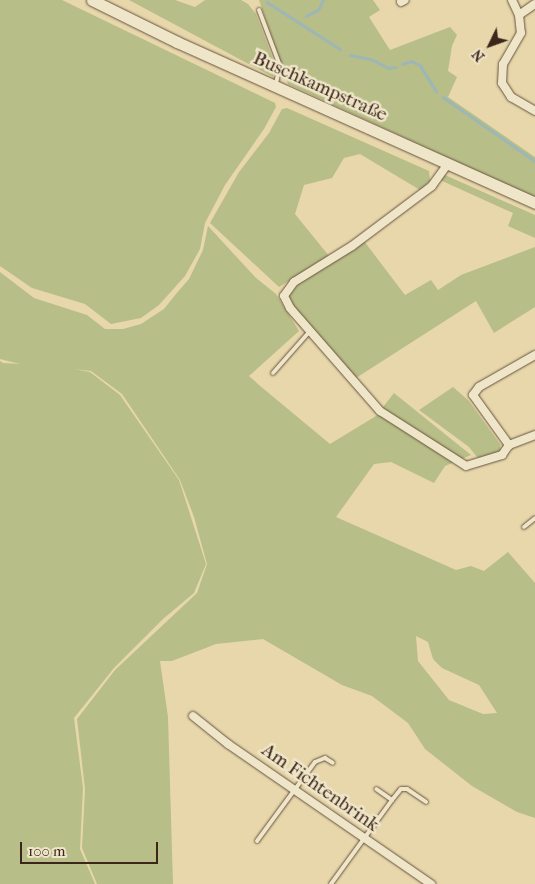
<!DOCTYPE html>
<html>
<head>
<meta charset="utf-8">
<style>
	body { margin:0 }
	#map { position:relative; width:535px; height:884px; overflow:hidden; background:#e7d7ab; font-family:"IM FELL French Canon",serif }
	div>[style] { position:absolute }
	[style*='--x'] { left:calc(var(--x)*1px); top:calc(var(--y)*1px); width:calc(var(--w)*1px); rotate:calc(var(--a)*1deg) }
	.green>* { inset:0; background:#b8be87 }
	.stream>* { height:2.5px; margin:-1.25px; padding:0 1.25px; transform-origin:1.25px; border-radius:1.25px; background:#9db6b6 }
	.roads { filter:drop-shadow(0 0 1px #67523f) drop-shadow(0 0 1px #67523f) }
	.lane>* { height:4px; margin:-2px; padding:0 2px; transform-origin:2px; border-radius:2px; background:#efe5c8 }
	.street>* { height:8px; margin:-4px; padding:0 4px; transform-origin:4px; border-radius:4px; background:#efe5c8 }
	.secondary>* { height:11px; margin:-5.5px; padding:0 5.5px; transform-origin:5.5px; border-radius:5.5px; background:#efe5c8 }
	span { translate:-50% -50%; white-space:nowrap; text-align:center; line-height:1.15; -webkit-text-stroke:5px #efe5c8; paint-order:stroke }
	.street-label { font-size:19px; color:#3c261b }
	.north { position:absolute; left:465px; top:20px; width:50px; height:50px; -webkit-text-stroke:4px #efe5c8; paint-order:stroke; rotate:228deg; font-size:14px; font-weight:700; line-height:20px; text-align:center; color:#3c261b }
	.north::after { content:''; display:block; margin:auto; width:18px; height:22px; background:#3c261b; clip-path:polygon(50% 0,100% 100%,50% 72%,0 100%) }
	.scale { position:absolute; left:20px; top:842px; width:138px; height:22px; box-sizing:border-box; border:2px solid #3c261b; border-top:0; padding-left:6px; font-size:15px; line-height:18px; white-space:nowrap; color:#3c261b; -webkit-text-stroke:4px #efe5c8; paint-order:stroke }
</style>
</head>
<body>
<div id="map">
	<div class="green">
		<i style="clip-path:polygon(0 0,62px 0,275px 103px,276px 107px,264px 129px,225px 185px,205px 223px,200px 249px,185px 276px,159px 305px,141px 318px,111px 324px,85px 304px,32px 288px,0 266px)"></i>
		<i style="clip-path:polygon(129px 0,175px 0,195px 7px,205px 0,241px 0,248px 4px,256px 14px,276px 67px,273px 77px)"></i>
		<i style="clip-path:polygon(259px 0,373px 0,380px 10px,369px 17px,390px 50px,450px 27px,457px 35px,452px 46px,448px 71px,457px 77px,448px 97px,535px 157px,535px 198px,288px 84px)"></i>
		<i style="clip-path:polygon(287px 108px,429px 171px,430px 181px,420px 190px,360px 154px,344px 158px,332px 178px,304px 185px,295px 214px,329px 256px,279px 287px,210px 223px,239px 172px,269px 133px,282px 109px)"></i>
		<i style="clip-path:polygon(445px 175px,535px 215px,535px 238px,508px 226px,513px 213px,440px 180px)"></i>
		<i style="clip-path:polygon(evenodd,208px 226px,256px 278px,276px 294px,299px 331px,249px 376px,259px 385px,330px 444px,376px 416px,394px 393px,471px 455px,445px 466px,434px 483px,391px 462px,374px 464px,336px 517px,456px 570px,471px 566px,484px 571px,508px 552px,535px 583px,535px 818px,517px 812px,472px 786px,425px 749px,408px 723px,372px 696px,342px 685px,263px 639px,216px 644px,172px 661px,160px 661px,168px 717px,173px 884px,97px 884px,82px 848px,85px 789px,77px 719px,115px 670px,197px 593px,207px 564px,194px 517px,180px 480px,122px 394px,91px 371px,74px 369px,90px 372px,120px 395px,179px 480px,206px 564px,194px 593px,163px 619px,114px 668px,74px 718px,83px 788px,80px 849px,95px 884px,0 884px,0 361px,3px 363px,20px 364px,0 359px,0 272px,34px 298px,87px 315px,105px 329px,123px 329px,141px 324px,164px 309px,176px 294px,189px 279px,203px 250px,208px 226px,416px 636px,428px 642px,433px 659px,442px 668px,479px 685px,497px 713px,483px 714px,449px 700px,418px 661px,416px 636px)"></i>
		<i style="clip-path:polygon(364px 241px,405px 295px,431px 280px,438px 290px,461px 275px,535px 247px,535px 307px,494px 333px,476px 301px,356px 378px,290px 304px,289px 295px,293px 286px)"></i>
		<i style="clip-path:polygon(453px 387px,469px 401px,500px 444px,501px 452px,483px 459px,477px 457px,469px 447px,419px 410px)"></i>
	</div>
	<div class="stream">
		<i style="--x:267;--y:2;--w:87;--a:32.8"></i>
		<i style="--x:306;--y:16;--w:13;--a:-27"></i>
		<i style="--x:318;--y:10;--w:11;--a:-63"></i>
		<i style="--x:350;--y:55;--w:21;--a:11"></i>
		<i style="--x:371;--y:59;--w:20;--a:27"></i>
		<i style="--x:389;--y:68;--w:6;--a:-9"></i>
		<i style="--x:402;--y:64;--w:9;--a:-18"></i>
		<i style="--x:411;--y:61;--w:10;--a:24"></i>
		<i style="--x:420;--y:65;--w:31;--a:58"></i>
		<i style="--x:443;--y:97;--w:112;--a:34.8"></i>
	</div>
	<div class="roads">
		<div class="lane">
			<i style="--x:259;--y:10;--w:60;--a:69.4"></i>
			<i style="--x:280;--y:66;--w:18;--a:103"></i>
			<i style="--x:273;--y:373;--w:56;--a:-48.6"></i>
			<i style="--x:524;--y:527;--w:14;--a:-39"></i>
			<i style="--x:392;--y:800;--w:14;--a:-51"></i>
			<i style="--x:401;--y:789;--w:6;--a:0"></i>
			<i style="--x:407;--y:789;--w:23;--a:34"></i>
			<i style="--x:257;--y:841;--w:98;--a:-53.7"></i>
			<i style="--x:315;--y:762;--w:11;--a:-22"></i>
			<i style="--x:325;--y:758;--w:9;--a:32"></i>
			<i style="--x:331;--y:884;--w:104;--a:-54"></i>
			<i style="--x:392;--y:800;--w:19;--a:-145"></i>
		</div>
		<div class="street">
			<i style="--x:512;--y:0;--w:17;--a:65"></i>
			<i style="--x:519;--y:15;--w:18;--a:84"></i>
			<i style="--x:521;--y:33;--w:36;--a:120"></i>
			<i style="--x:503;--y:64;--w:19;--a:93"></i>
			<i style="--x:502;--y:83;--w:17;--a:57"></i>
			<i style="--x:511;--y:97;--w:28;--a:30"></i>
			<i style="--x:401;--y:2;--w:4;--a:-27"></i>
			<i style="--x:519;--y:15;--w:19;--a:-35"></i>
			<i style="--x:447;--y:165;--w:26;--a:126"></i>
			<i style="--x:432;--y:186;--w:100;--a:143.1"></i>
			<i style="--x:352;--y:246;--w:68;--a:148.2"></i>
			<i style="--x:294;--y:282;--w:17;--a:126"></i>
			<i style="--x:284;--y:296;--w:13;--a:63"></i>
			<i style="--x:290;--y:308;--w:137;--a:48.9"></i>
			<i style="--x:380;--y:411;--w:102;--a:32.6"></i>
			<i style="--x:466;--y:466;--w:38;--a:-17"></i>
			<i style="--x:502;--y:455;--w:12;--a:-55"></i>
			<i style="--x:535;--y:355;--w:64;--a:150.3"></i>
			<i style="--x:479;--y:387;--w:10;--a:127"></i>
			<i style="--x:473;--y:395;--w:62;--a:54.2"></i>
			<i style="--x:509;--y:445;--w:28;--a:-21"></i>
			<i style="--x:193;--y:716;--w:45;--a:38.7"></i>
			<i style="--x:228;--y:744;--w:247;--a:34.6"></i>
		</div>
		<div class="secondary">
			<i style="--x:92;--y:0;--w:95;--a:26.3"></i>
			<i style="--x:177;--y:42;--w:393;--a:24.2"></i>
		</div>
	</div>
	<div class="street-label">
		<span style="left:320px;top:87px;rotate:24deg">Buschkampstraße</span>
		<span style="left:320px;top:788px;rotate:35deg">Am Fichtenbrink</span>
	</div>
	<div class="north">N</div>
	<div class="scale">100 m</div>
</div>
</body>
</html>
